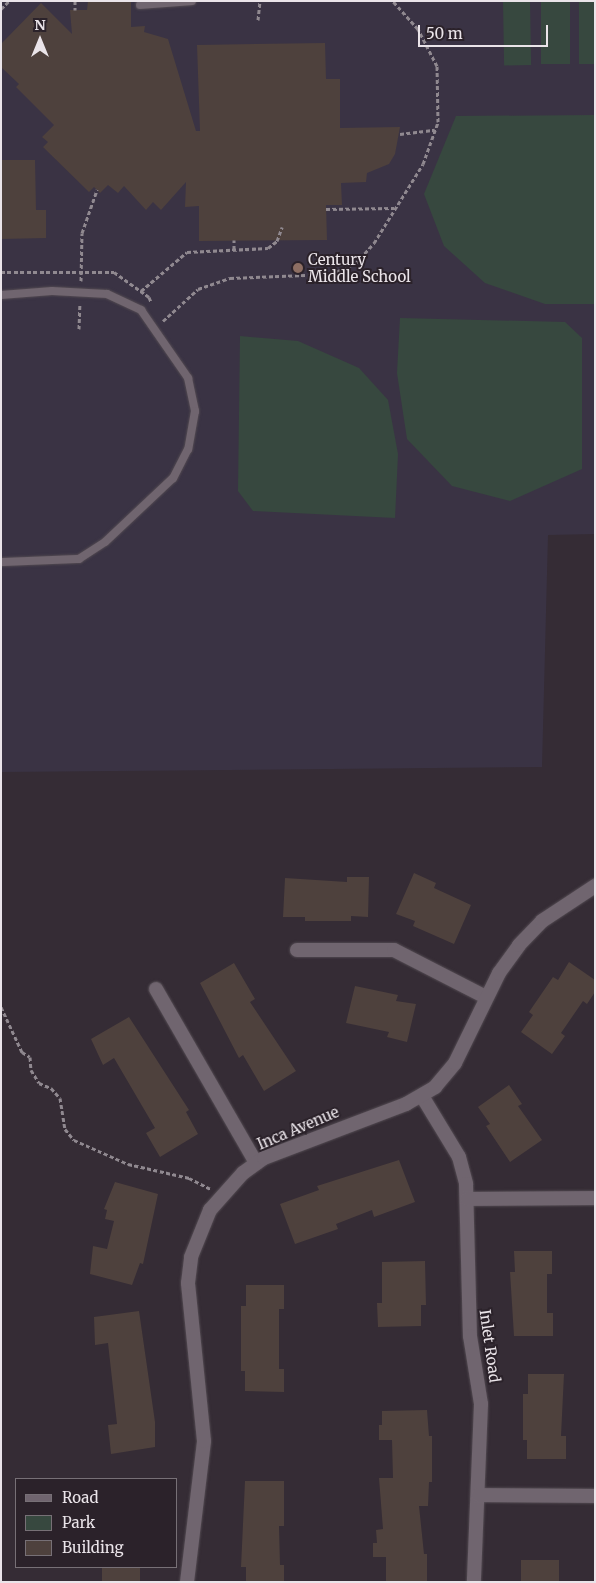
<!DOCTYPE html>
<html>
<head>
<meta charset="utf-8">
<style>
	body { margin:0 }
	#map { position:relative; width:596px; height:1583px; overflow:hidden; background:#352c35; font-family:Merriweather,serif }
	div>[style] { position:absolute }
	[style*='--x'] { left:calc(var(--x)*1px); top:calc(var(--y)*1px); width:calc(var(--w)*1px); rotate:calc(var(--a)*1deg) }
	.education>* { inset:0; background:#3a3344 }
	.green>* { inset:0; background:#37483f; transform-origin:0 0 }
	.building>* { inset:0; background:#4e413d; transform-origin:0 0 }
	.path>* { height:3px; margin-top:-1.5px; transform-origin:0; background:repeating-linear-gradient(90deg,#908990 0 4px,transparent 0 6.5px) }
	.roads { filter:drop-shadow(0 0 1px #524a51) drop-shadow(0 0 1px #524a51) }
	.service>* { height:8px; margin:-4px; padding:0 4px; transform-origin:4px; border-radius:4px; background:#70656f }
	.minor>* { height:14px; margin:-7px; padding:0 7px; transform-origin:7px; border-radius:7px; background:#70656f }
	.dots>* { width:14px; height:14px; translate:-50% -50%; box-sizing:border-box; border:2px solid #2b222a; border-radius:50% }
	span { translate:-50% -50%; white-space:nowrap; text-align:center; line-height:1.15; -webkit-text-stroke:4px #2b222a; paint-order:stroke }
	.poi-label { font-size:15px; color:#eae4e9 }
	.left { translate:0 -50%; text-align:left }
	.street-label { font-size:15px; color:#eae4e9 }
	.frame { position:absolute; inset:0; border:2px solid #eae4e9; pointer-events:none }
	.legend { position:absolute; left:15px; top:1478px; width:162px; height:90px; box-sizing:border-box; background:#2b222a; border:1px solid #777076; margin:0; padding:6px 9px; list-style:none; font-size:15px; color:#eae4e9 }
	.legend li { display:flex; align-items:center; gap:10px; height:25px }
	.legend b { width:25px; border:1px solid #777076 }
	.north { position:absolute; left:15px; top:15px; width:50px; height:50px; -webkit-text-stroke:4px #2b222a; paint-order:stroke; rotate:0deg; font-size:14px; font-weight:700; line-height:20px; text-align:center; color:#eae4e9 }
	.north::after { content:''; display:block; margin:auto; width:18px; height:22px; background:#eae4e9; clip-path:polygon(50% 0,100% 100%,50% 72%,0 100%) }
	.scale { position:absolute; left:418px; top:25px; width:130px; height:22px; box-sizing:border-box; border:2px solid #eae4e9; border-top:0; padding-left:6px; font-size:15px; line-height:18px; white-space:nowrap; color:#eae4e9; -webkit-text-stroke:4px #2b222a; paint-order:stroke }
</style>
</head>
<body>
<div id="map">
	<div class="education">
		<i style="clip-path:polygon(1px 1px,595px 1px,595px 534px,548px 535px,542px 767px,1px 772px)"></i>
	</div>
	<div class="green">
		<i style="left:530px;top:1px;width:64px;height:27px;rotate:89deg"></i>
		<i style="left:541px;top:1px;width:29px;height:63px"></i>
		<i style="left:579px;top:1px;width:16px;height:63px"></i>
		<i style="clip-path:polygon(595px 115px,595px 304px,545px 304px,485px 283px,444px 246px,424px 194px,456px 116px)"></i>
		<i style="clip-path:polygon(400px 318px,565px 322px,582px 338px,582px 469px,510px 501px,452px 486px,407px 439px,397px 373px)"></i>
		<i style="clip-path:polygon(240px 336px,298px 341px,359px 368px,388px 400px,398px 454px,395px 518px,253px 511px,238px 491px)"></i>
	</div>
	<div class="building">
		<i style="clip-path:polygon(88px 1px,131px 1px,131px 27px,145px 26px,144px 32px,168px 39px,196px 131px,200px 131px,197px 45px,325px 43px,326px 79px,340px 79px,340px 128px,400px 127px,395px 154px,389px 164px,367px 173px,366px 182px,341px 183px,342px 205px,326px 205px,327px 240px,199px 241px,199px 206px,185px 207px,186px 182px,161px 210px,153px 202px,146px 210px,124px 186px,118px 193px,108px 185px,100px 193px,94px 187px,89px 192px,43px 147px,48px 142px,42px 137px,54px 125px,16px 87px,19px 84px,1px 67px,1px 44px,41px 3px,72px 34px,70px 10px,87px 10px)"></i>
		<i style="clip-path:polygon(1px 160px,35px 160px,36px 210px,46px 210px,46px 238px,1px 239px)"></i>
		<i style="clip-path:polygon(414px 873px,436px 883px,434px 888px,471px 905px,454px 944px,413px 926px,415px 921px,396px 914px)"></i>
		<i style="clip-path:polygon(347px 877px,369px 877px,368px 917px,351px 916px,351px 921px,305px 921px,305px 917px,283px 917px,285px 878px,347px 882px)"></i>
		<i style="clip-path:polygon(569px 962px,595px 980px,595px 992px,587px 1004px,583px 1001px,561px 1033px,565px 1036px,552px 1054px,521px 1032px,533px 1015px,529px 1012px,553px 977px,558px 980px)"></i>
		<i style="clip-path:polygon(234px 963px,255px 999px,250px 1002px,296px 1071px,264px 1091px,243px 1055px,239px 1058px,200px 983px)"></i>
		<i style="clip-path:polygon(355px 986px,398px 995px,396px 1001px,416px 1004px,407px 1042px,387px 1037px,389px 1032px,346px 1023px)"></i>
		<i style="clip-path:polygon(129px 1017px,189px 1110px,186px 1112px,198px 1134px,160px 1157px,146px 1133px,155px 1128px,114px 1058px,103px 1065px,91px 1039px)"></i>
		<i style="clip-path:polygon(509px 1085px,522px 1104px,518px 1106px,542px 1140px,510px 1162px,486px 1126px,490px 1124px,478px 1107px)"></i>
		<i style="clip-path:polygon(399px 1160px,415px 1202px,374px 1217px,372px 1210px,336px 1224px,338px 1229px,295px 1244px,280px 1204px,319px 1190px,317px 1186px)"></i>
		<i style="clip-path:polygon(115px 1182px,158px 1194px,143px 1264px,140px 1263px,132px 1285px,90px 1274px,93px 1246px,107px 1249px,114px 1221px,105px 1219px,107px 1210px,104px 1209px)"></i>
		<i style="clip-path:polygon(514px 1251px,552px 1251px,552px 1274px,547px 1274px,547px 1313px,553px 1313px,553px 1336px,514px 1336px,510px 1272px,515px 1272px)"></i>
		<i style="clip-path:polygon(425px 1261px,426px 1305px,421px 1305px,421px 1326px,378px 1327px,377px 1303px,382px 1303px,382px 1262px)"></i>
		<i style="clip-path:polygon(246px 1285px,284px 1285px,284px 1309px,279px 1309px,279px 1369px,284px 1369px,284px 1392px,245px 1391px,245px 1371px,241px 1371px,241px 1306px,246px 1306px)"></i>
		<i style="clip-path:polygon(139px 1311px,155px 1422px,155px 1447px,111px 1454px,108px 1425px,117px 1424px,108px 1343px,95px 1345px,94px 1317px)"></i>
		<i style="clip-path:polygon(528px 1374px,564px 1374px,561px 1436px,566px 1436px,566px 1459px,527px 1459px,527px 1440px,523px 1440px,523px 1394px,528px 1394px)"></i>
		<i style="clip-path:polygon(427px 1410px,429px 1436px,432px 1436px,432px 1482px,429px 1482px,428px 1506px,419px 1506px,424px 1554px,427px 1554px,427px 1582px,386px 1582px,386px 1557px,373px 1557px,373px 1543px,377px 1543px,376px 1530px,383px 1529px,379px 1478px,393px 1478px,392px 1440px,379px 1440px,379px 1425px,382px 1425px,382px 1411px)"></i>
		<i style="clip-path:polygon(245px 1481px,284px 1481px,284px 1526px,279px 1526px,280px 1565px,284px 1565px,284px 1582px,246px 1582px,246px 1567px,241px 1567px)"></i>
		<i style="left:521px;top:1560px;width:38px;height:22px"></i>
		<i style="left:102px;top:1567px;width:38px;height:15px"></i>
	</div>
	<div class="path">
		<i style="--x:75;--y:1;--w:9;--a:90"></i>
		<i style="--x:1;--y:9;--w:11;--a:-45"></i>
		<i style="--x:258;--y:20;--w:19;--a:-84"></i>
		<i style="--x:400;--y:134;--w:35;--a:-7"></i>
		<i style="--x:326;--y:209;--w:68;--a:-0.8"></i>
		<i style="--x:234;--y:249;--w:9;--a:-90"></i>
		<i style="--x:1;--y:272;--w:113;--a:0"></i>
		<i style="--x:114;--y:272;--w:43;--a:35.5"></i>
		<i style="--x:149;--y:297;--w:5;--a:68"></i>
		<i style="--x:81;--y:281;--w:48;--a:-88.8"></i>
		<i style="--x:82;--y:233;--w:46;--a:-70.8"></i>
		<i style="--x:141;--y:291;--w:60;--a:-40.3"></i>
		<i style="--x:187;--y:252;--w:81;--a:-2.8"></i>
		<i style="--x:268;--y:248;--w:11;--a:-38"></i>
		<i style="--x:277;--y:241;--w:15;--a:-70"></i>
		<i style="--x:163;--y:321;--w:47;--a:-42.4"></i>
		<i style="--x:198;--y:289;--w:34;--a:-19"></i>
		<i style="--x:230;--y:278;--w:101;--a:-2.3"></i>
		<i style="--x:331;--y:274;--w:27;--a:-24"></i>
		<i style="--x:356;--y:263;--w:27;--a:-48"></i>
		<i style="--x:374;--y:243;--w:93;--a:-58.2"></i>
		<i style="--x:423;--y:164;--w:45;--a:-70.3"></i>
		<i style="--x:438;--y:122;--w:56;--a:-91"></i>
		<i style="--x:437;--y:66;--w:42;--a:-117.2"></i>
		<i style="--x:418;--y:29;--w:38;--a:-132"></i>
		<i style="--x:79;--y:329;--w:24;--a:-88"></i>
		<i style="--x:1;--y:1007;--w:50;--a:65"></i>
		<i style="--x:22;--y:1052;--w:9;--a:32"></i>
		<i style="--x:30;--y:1057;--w:13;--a:86"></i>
		<i style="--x:31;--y:1070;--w:15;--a:58"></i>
		<i style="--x:39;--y:1083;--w:13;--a:23"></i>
		<i style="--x:51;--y:1088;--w:13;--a:48"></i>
		<i style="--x:60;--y:1098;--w:31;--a:81"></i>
		<i style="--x:65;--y:1129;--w:14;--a:51"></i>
		<i style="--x:74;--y:1140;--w:59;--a:24"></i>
		<i style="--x:128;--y:1164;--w:63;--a:12.9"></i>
		<i style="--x:189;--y:1178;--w:25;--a:27"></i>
	</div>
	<div class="roads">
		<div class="service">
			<i style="--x:140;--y:5;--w:52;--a:-4.4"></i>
			<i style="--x:1;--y:295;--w:51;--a:-4.5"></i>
			<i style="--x:52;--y:291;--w:55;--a:3.1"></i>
			<i style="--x:107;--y:294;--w:38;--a:25"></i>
			<i style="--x:141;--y:310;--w:83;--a:55.3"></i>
			<i style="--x:188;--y:378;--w:34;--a:78"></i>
			<i style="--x:195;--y:411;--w:39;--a:100"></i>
			<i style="--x:188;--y:449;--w:33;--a:117"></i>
			<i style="--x:173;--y:478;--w:93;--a:136.7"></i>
			<i style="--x:105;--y:542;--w:31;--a:147"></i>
			<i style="--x:79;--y:559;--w:78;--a:177.8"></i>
		</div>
		<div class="minor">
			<i style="--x:297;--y:950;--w:97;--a:0"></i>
			<i style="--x:394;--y:950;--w:103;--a:27.1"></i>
			<i style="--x:156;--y:989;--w:201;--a:60.1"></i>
			<i style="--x:422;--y:1096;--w:71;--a:58.8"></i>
			<i style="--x:459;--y:1157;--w:28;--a:75"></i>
			<i style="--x:466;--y:1184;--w:152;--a:88.5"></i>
			<i style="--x:470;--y:1336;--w:69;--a:80.8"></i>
			<i style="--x:481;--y:1404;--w:178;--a:92.3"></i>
			<i style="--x:467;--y:1199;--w:128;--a:-0.4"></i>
			<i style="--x:478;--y:1495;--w:117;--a:0.5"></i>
			<i style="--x:187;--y:1582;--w:142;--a:-83.1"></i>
			<i style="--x:204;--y:1441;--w:159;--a:-95.8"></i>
			<i style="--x:188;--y:1283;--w:26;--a:-83"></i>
			<i style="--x:191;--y:1257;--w:51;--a:-68"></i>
			<i style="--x:210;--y:1210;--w:50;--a:-48.3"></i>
			<i style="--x:243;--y:1173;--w:26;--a:-36"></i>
			<i style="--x:264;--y:1158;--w:152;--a:-20.8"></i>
			<i style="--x:406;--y:1104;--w:34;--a:-30"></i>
			<i style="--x:435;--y:1087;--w:31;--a:-50"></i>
			<i style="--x:455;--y:1063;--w:100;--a:-63.9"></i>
			<i style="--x:499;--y:973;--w:34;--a:-54"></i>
			<i style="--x:519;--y:945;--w:33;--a:-46"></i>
			<i style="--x:542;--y:921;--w:64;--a:-33.4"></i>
		</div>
	</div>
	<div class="dots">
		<i style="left:298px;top:268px;background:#8d6e63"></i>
	</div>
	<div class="poi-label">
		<span class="left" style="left:308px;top:268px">Century<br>Middle School</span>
	</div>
	<div class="street-label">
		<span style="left:298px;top:1128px;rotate:-23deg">Inca Avenue</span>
		<span style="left:490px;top:1346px;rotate:82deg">Inlet Road</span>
	</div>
	<div class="frame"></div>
	<ul class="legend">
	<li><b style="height:6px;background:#70656f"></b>Road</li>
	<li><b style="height:14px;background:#37483f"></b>Park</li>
	<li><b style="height:14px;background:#4e413d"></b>Building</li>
	</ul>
	<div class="north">N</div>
	<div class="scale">50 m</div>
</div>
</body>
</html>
